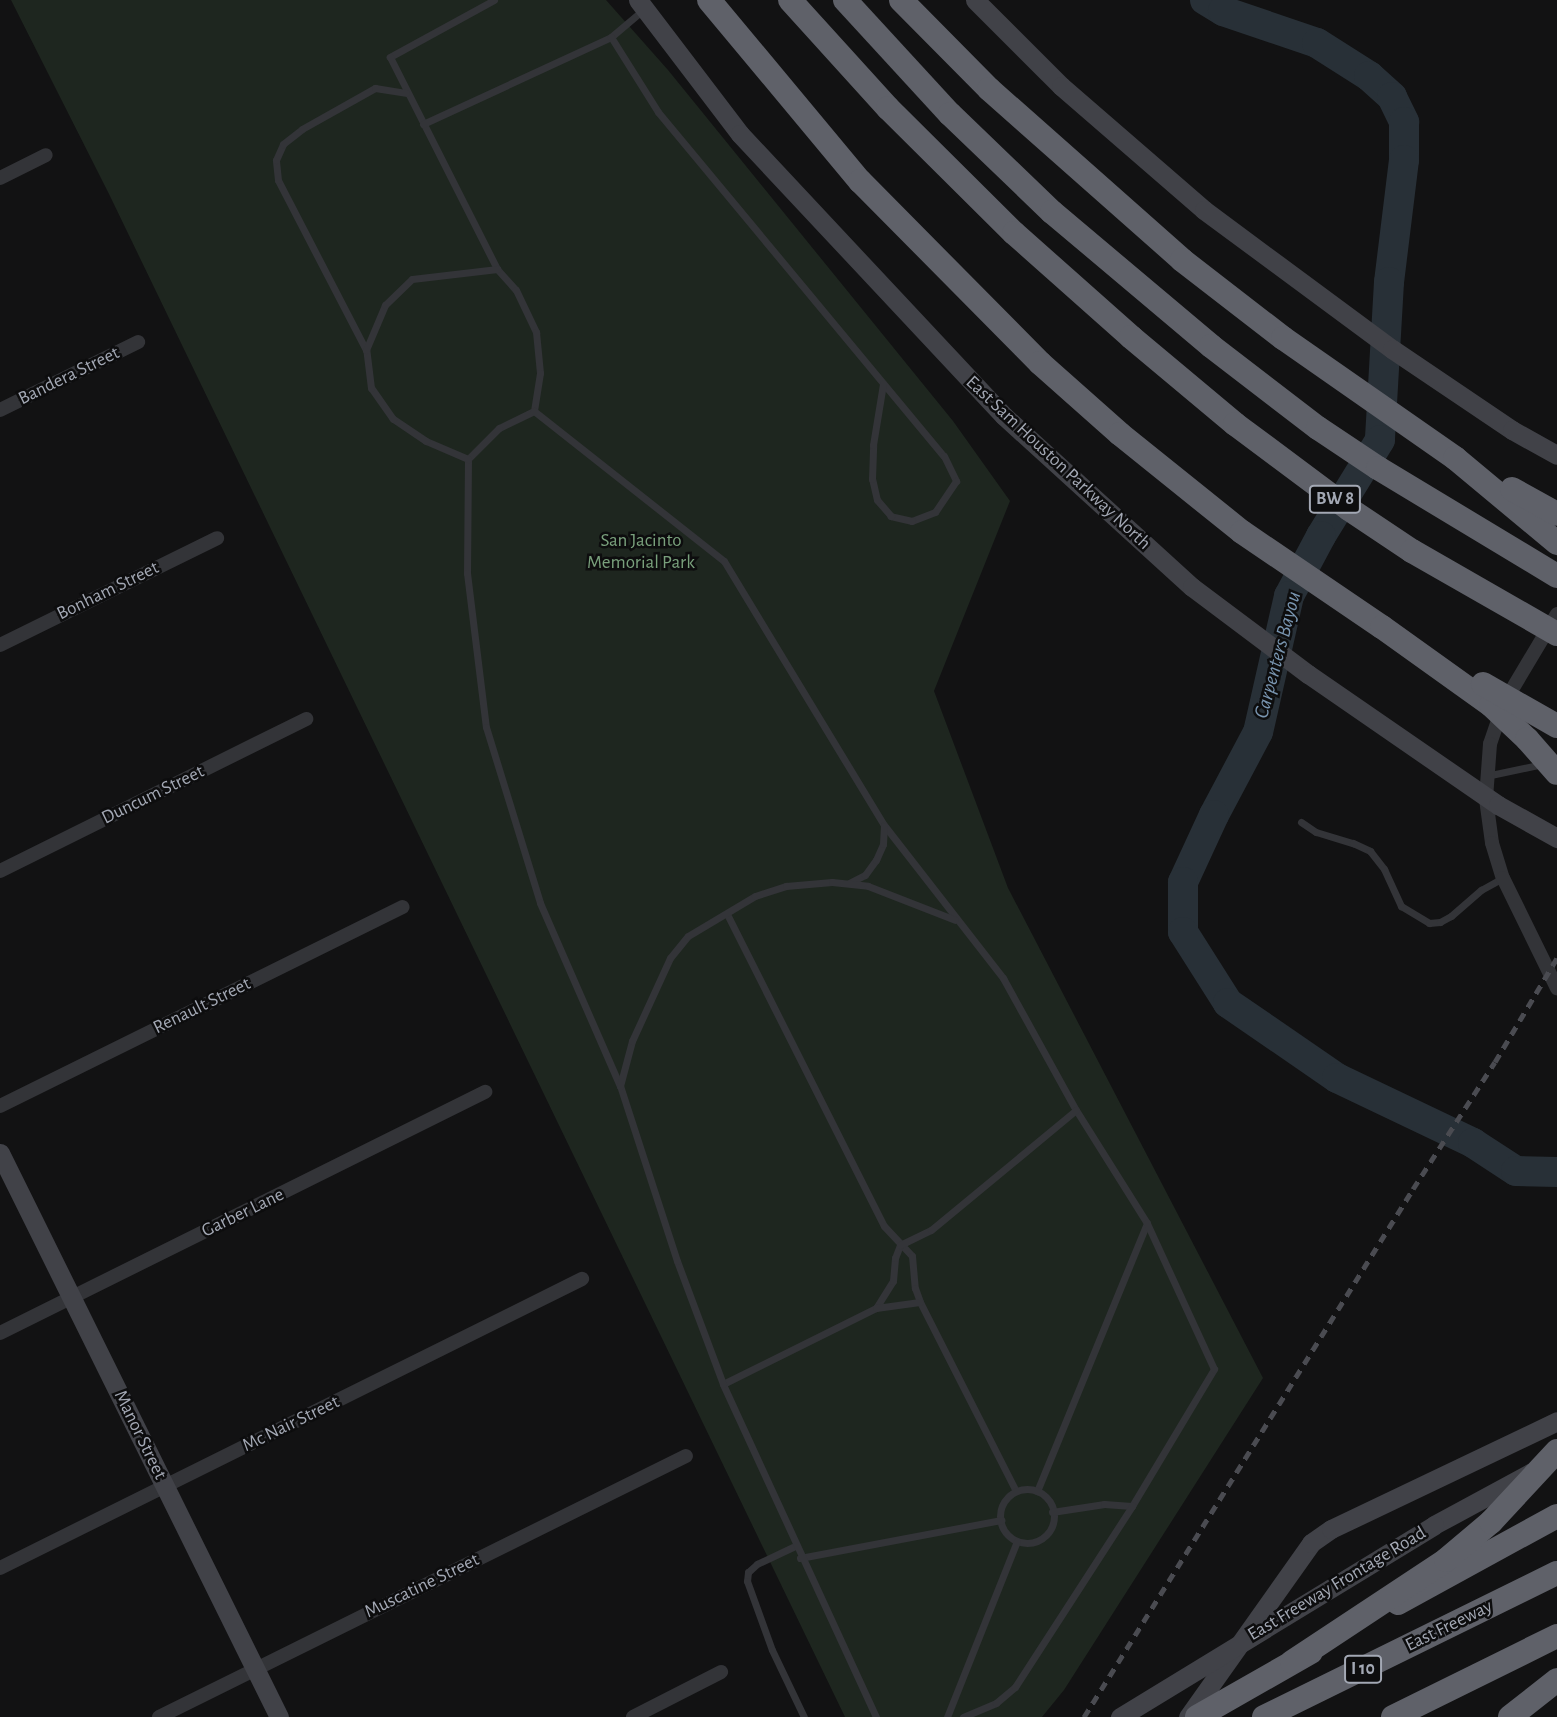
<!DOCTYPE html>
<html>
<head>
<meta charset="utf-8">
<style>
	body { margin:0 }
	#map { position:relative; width:1557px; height:1717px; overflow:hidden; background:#121213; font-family:"Alegreya Sans",sans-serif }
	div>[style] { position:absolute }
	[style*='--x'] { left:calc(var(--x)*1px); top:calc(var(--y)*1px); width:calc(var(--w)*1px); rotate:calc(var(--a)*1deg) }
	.green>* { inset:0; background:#1e261f }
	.river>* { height:30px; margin:-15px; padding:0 15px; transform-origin:15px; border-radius:15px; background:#283037 }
	.lane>* { height:7px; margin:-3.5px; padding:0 3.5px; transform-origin:3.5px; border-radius:3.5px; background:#333438 }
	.lane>.ring { margin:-3.5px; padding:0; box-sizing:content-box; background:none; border:7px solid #333438; border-radius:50% }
	.street>* { height:14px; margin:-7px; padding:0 7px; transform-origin:7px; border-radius:7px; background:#333438 }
	.secondary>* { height:19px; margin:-9.5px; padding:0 9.5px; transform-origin:9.5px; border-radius:9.5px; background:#414248 }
	.highway>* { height:24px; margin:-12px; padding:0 12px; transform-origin:12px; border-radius:12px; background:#5f6169 }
	.rail>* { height:5px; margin-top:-2.5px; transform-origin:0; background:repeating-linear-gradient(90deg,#4a4b51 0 9px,transparent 0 16px) }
	.secondary-bridge>* { height:19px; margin:-9.5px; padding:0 9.5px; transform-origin:9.5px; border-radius:9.5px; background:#414248 }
	.highway-bridge>* { height:24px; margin:-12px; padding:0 12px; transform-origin:12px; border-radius:12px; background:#5f6169 }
	span { translate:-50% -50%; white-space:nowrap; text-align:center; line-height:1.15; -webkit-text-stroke:5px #0d0d0e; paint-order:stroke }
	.shield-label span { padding:2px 5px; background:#0d0d0e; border:2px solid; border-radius:5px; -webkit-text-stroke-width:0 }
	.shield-label { font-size:18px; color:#a3a8b4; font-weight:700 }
	.street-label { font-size:19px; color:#a3a8b4 }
	.park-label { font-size:19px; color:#79a07c }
	.water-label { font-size:21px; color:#7995b0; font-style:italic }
</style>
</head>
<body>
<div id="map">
	<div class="green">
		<i style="clip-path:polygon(11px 0,606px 0,668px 70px,953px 421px,1010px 501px,934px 691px,1008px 888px,1263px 1378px,1064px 1690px,1042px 1717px,845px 1717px,109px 194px)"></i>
	</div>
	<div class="river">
		<i style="--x:1205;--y:0;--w:21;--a:31"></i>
		<i style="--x:1223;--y:11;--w:99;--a:18.8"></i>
		<i style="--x:1317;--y:43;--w:62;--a:32.4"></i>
		<i style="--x:1369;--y:76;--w:31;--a:42"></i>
		<i style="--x:1392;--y:97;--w:28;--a:64"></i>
		<i style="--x:1404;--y:122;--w:38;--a:90"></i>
		<i style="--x:1404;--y:160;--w:123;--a:97"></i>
		<i style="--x:1389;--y:282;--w:158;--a:93.3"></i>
		<i style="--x:1380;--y:440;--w:113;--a:121.6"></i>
		<i style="--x:1321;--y:536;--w:68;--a:118.1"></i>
		<i style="--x:1289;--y:596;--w:139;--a:102.8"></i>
		<i style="--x:1258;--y:732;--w:94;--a:117.9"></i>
		<i style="--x:1214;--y:815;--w:74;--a:114.8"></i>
		<i style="--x:1183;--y:882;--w:50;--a:90"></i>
		<i style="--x:1183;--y:932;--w:84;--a:57.6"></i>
		<i style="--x:1228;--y:1003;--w:132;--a:34.5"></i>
		<i style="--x:1337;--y:1078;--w:151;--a:25.5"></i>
		<i style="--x:1473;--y:1143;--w:51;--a:33.1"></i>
		<i style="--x:1516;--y:1171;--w:41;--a:1.4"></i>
	</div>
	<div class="lane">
		<i style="--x:494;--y:0;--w:119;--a:151.3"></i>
		<i style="--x:390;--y:57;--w:237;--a:63.2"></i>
		<i style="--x:497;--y:269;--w:28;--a:48"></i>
		<i style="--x:516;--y:290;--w:47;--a:64.5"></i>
		<i style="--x:536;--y:332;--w:41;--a:84.4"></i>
		<i style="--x:540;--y:373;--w:38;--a:99"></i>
		<i style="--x:534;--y:411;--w:39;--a:154"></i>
		<i style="--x:499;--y:428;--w:44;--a:135"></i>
		<i style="--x:468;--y:459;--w:114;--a:90.5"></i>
		<i style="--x:467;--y:573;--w:155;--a:83"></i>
		<i style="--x:486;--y:727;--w:184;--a:72.9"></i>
		<i style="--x:540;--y:903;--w:200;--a:66.4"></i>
		<i style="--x:611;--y:37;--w:42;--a:-40.2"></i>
		<i style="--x:423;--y:124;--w:207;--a:-24.8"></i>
		<i style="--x:611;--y:37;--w:89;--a:57.9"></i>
		<i style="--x:658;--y:112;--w:447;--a:50.3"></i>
		<i style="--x:944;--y:456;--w:28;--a:64"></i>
		<i style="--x:956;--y:481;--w:37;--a:124"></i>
		<i style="--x:935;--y:512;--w:25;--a:159"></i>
		<i style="--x:912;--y:521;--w:22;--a:-167"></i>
		<i style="--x:891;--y:516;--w:21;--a:-131"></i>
		<i style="--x:877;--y:500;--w:22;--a:-103"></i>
		<i style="--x:872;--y:479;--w:34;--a:-88"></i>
		<i style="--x:873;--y:445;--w:62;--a:-80.7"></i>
		<i style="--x:366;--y:350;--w:191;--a:-117.4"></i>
		<i style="--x:278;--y:180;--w:20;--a:-96"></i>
		<i style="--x:276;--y:160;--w:17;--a:-66"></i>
		<i style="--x:283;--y:144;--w:24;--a:-38"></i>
		<i style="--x:302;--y:129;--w:84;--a:-29.3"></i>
		<i style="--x:375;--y:88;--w:31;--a:9"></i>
		<i style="--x:534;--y:411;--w:242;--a:38.3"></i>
		<i style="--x:724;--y:561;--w:309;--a:58.8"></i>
		<i style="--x:884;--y:825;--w:194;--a:52.1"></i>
		<i style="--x:1003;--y:978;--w:151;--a:61.1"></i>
		<i style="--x:1076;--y:1110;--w:133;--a:57.9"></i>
		<i style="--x:1147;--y:1223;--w:290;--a:112.3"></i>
		<i style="--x:468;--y:459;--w:46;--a:-156.8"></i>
		<i style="--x:426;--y:441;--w:40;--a:-146"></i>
		<i style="--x:393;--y:419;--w:38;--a:-125"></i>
		<i style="--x:371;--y:388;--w:38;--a:-97"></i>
		<i style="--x:366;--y:350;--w:49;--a:-67.1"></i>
		<i style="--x:385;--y:305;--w:37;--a:-44"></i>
		<i style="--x:412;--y:279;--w:86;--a:-6.7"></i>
		<i style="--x:1486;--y:776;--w:58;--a:-11.9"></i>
		<i style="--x:1301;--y:822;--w:18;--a:34"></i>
		<i style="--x:1316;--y:832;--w:39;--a:17"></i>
		<i style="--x:1353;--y:843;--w:19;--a:25"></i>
		<i style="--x:1370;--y:851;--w:23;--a:52"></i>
		<i style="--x:1384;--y:869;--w:41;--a:65.3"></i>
		<i style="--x:1401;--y:906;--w:33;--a:31"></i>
		<i style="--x:1429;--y:923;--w:11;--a:-5"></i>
		<i style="--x:1440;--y:922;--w:13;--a:-29"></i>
		<i style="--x:1451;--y:916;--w:40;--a:-41"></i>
		<i style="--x:1481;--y:890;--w:25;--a:-29"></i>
		<i style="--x:849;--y:883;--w:18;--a:-27"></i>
		<i style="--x:865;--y:875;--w:19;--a:-54"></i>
		<i style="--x:876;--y:860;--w:17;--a:-66"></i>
		<i style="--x:883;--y:844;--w:18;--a:-87"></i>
		<i style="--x:727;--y:914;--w:349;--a:63.3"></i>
		<i style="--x:884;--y:1226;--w:41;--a:47"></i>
		<i style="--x:912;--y:1256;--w:32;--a:85"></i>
		<i style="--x:915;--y:1288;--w:15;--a:70"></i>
		<i style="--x:920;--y:1302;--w:210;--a:63.1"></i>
		<i style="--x:876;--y:1308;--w:32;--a:-58"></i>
		<i style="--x:893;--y:1281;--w:23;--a:-85"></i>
		<i style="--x:895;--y:1258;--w:14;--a:-69"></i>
		<i style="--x:900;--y:1245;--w:34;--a:-26"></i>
		<i style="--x:931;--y:1230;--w:188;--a:-39.6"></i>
		<i style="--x:723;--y:1384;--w:171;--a:-26.4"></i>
		<i style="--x:876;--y:1308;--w:44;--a:-7.8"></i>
		<i class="ring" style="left:1000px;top:1489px;width:47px;height:47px"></i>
		<i style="--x:1052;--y:1512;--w:53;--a:-8.7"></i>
		<i style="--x:1104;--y:1504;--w:28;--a:4"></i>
		<i style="--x:1132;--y:1506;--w:160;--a:-59.1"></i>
		<i style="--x:1214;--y:1369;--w:161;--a:-114.7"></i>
		<i style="--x:795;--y:1546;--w:42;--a:154.7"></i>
		<i style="--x:757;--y:1564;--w:12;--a:138"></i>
		<i style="--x:748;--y:1572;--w:9;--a:96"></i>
		<i style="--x:747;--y:1581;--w:73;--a:70.1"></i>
		<i style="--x:772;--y:1650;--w:74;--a:64.5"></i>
		<i style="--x:800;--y:1558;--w:205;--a:-10.7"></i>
		<i style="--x:876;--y:1717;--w:366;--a:-114.7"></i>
		<i style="--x:723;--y:1384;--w:131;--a:-110.5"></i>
		<i style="--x:677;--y:1261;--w:184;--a:-108"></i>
		<i style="--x:620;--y:1086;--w:47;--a:-75.1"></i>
		<i style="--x:632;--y:1041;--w:91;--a:-65.4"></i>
		<i style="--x:670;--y:958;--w:28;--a:-51"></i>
		<i style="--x:688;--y:936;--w:78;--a:-30.8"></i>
		<i style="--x:755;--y:896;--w:33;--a:-18"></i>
		<i style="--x:786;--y:886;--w:46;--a:-5"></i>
		<i style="--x:832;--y:882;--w:36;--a:6"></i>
		<i style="--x:868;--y:886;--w:93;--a:21.3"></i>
		<i style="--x:947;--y:1717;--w:189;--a:-68.3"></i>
		<i style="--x:963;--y:1717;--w:36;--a:-23"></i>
		<i style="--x:996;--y:1703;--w:25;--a:-40"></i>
		<i style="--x:1015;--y:1687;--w:216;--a:-57.1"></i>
	</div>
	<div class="street">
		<i style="--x:0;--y:178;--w:51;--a:-26.6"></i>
		<i style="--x:0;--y:410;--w:154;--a:-26.2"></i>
		<i style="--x:1557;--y:614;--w:104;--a:120.8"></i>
		<i style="--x:1504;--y:703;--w:43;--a:108.9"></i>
		<i style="--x:1490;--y:744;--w:55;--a:94.2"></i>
		<i style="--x:1486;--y:799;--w:44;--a:82.2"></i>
		<i style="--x:1492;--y:843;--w:37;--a:73"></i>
		<i style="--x:1503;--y:878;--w:123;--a:63.9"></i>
		<i style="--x:0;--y:645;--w:242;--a:-26.2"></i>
		<i style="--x:0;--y:871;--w:342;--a:-26.4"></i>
		<i style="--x:0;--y:1106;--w:449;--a:-26.3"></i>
		<i style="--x:0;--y:1333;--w:542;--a:-26.42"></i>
		<i style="--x:0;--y:1568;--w:650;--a:-26.41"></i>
		<i style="--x:159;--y:1717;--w:588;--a:-26.35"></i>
		<i style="--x:633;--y:1717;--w:99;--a:-27.1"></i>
	</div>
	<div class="secondary">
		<i style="--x:638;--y:0;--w:168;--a:52.7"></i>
		<i style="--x:740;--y:134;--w:386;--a:46.9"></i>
		<i style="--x:975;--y:0;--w:122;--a:45"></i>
		<i style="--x:1061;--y:86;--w:189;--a:40.9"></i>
		<i style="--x:1204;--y:210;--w:234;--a:36.5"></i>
		<i style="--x:1392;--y:349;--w:145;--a:34"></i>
		<i style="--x:1512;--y:430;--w:51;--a:29.1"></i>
		<i style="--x:0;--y:1153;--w:629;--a:63.68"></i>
		<i style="--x:1434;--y:1525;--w:111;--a:-28.4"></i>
		<i style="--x:1188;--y:1717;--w:213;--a:-54.7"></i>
		<i style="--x:1311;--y:1543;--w:24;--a:-35"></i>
		<i style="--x:1331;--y:1529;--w:250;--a:-25.5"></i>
	</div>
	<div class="highway">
		<i style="--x:709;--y:0;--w:236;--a:50.2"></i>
		<i style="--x:860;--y:181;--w:256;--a:45.3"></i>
		<i style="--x:1040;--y:363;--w:107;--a:41.6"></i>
		<i style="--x:1120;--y:434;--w:156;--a:38.8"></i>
		<i style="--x:1242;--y:532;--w:169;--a:34.2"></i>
		<i style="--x:790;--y:0;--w:146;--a:47.8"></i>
		<i style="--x:888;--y:108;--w:177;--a:44.8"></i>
		<i style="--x:1014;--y:233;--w:157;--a:41.6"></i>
		<i style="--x:845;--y:0;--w:155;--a:47.4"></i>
		<i style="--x:950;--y:114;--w:141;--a:43.9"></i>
		<i style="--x:1052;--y:212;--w:208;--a:40.1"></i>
		<i style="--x:1211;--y:346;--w:135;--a:37.5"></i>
		<i style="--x:1318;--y:428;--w:72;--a:33.7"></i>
		<i style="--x:1378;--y:468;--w:209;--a:31.1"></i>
		<i style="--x:901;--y:0;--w:125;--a:45.3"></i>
		<i style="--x:989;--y:89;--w:258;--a:41.5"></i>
		<i style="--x:1182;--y:260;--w:128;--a:37.7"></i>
		<i style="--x:1283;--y:338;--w:210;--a:34.9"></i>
		<i style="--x:1455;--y:458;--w:133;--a:39.8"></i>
		<i style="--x:1512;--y:489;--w:51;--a:29.1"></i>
		<i style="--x:1398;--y:1603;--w:181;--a:-28.7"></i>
		<i style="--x:1197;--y:1717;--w:131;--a:-29.7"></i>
		<i style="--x:1264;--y:1717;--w:326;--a:-26.2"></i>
		<i style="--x:1393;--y:1717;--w:183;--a:-26.3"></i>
		<i style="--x:1510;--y:1717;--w:60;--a:-38.2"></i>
	</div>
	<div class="rail">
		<i style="--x:1084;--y:1717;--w:622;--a:-58.07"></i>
		<i style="--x:1413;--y:1189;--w:151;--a:-57.2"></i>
		<i style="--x:1495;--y:1062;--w:121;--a:-59.2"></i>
	</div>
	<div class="secondary-bridge">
		<i style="--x:1004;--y:416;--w:254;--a:42.3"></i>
		<i style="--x:1192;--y:587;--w:145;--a:36.9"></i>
		<i style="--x:1308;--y:674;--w:231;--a:34.6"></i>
		<i style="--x:1498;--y:805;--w:68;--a:29.2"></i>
		<i style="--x:1120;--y:1717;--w:368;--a:-31.4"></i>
	</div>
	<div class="highway-bridge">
		<i style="--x:1131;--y:337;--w:136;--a:39.9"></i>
		<i style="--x:1235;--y:424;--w:142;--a:36.7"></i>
		<i style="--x:1349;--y:509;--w:76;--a:33.7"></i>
		<i style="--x:1412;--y:551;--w:167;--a:29.8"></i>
		<i style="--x:1382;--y:627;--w:134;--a:35.6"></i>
		<i style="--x:1491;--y:705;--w:50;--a:43.4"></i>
		<i style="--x:1527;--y:739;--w:45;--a:48.6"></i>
		<i style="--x:1483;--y:684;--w:85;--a:29.6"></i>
		<i style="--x:1292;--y:1662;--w:185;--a:-33.5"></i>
		<i style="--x:1446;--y:1560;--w:59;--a:-40.2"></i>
		<i style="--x:1491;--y:1522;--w:97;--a:-47.1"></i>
	</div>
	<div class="shield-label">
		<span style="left:1335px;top:499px">BW 8</span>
		<span style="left:1363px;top:1669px">I 10</span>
	</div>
	<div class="street-label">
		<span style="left:69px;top:376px;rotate:-26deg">Bandera Street</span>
		<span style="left:1058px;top:463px;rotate:43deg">East Sam Houston Parkway North</span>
		<span style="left:108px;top:591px;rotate:-26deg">Bonham Street</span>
		<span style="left:153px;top:795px;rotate:-26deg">Duncum Street</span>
		<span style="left:202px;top:1006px;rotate:-26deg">Renault Street</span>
		<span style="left:243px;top:1213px;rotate:-26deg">Garber Lane</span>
		<span style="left:291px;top:1424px;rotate:-26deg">Mc Nair Street</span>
		<span style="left:140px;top:1435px;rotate:64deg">Manor Street</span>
		<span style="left:1337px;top:1584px;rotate:-31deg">East Freeway Frontage Road</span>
		<span style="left:422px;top:1586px;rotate:-26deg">Muscatine Street</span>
		<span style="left:1449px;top:1626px;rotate:-26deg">East Freeway</span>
	</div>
	<div class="park-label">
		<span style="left:641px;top:552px">San Jacinto<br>Memorial Park</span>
	</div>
	<div class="water-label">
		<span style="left:1278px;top:655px;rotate:-75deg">Carpenters Bayou</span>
	</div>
</div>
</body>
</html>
